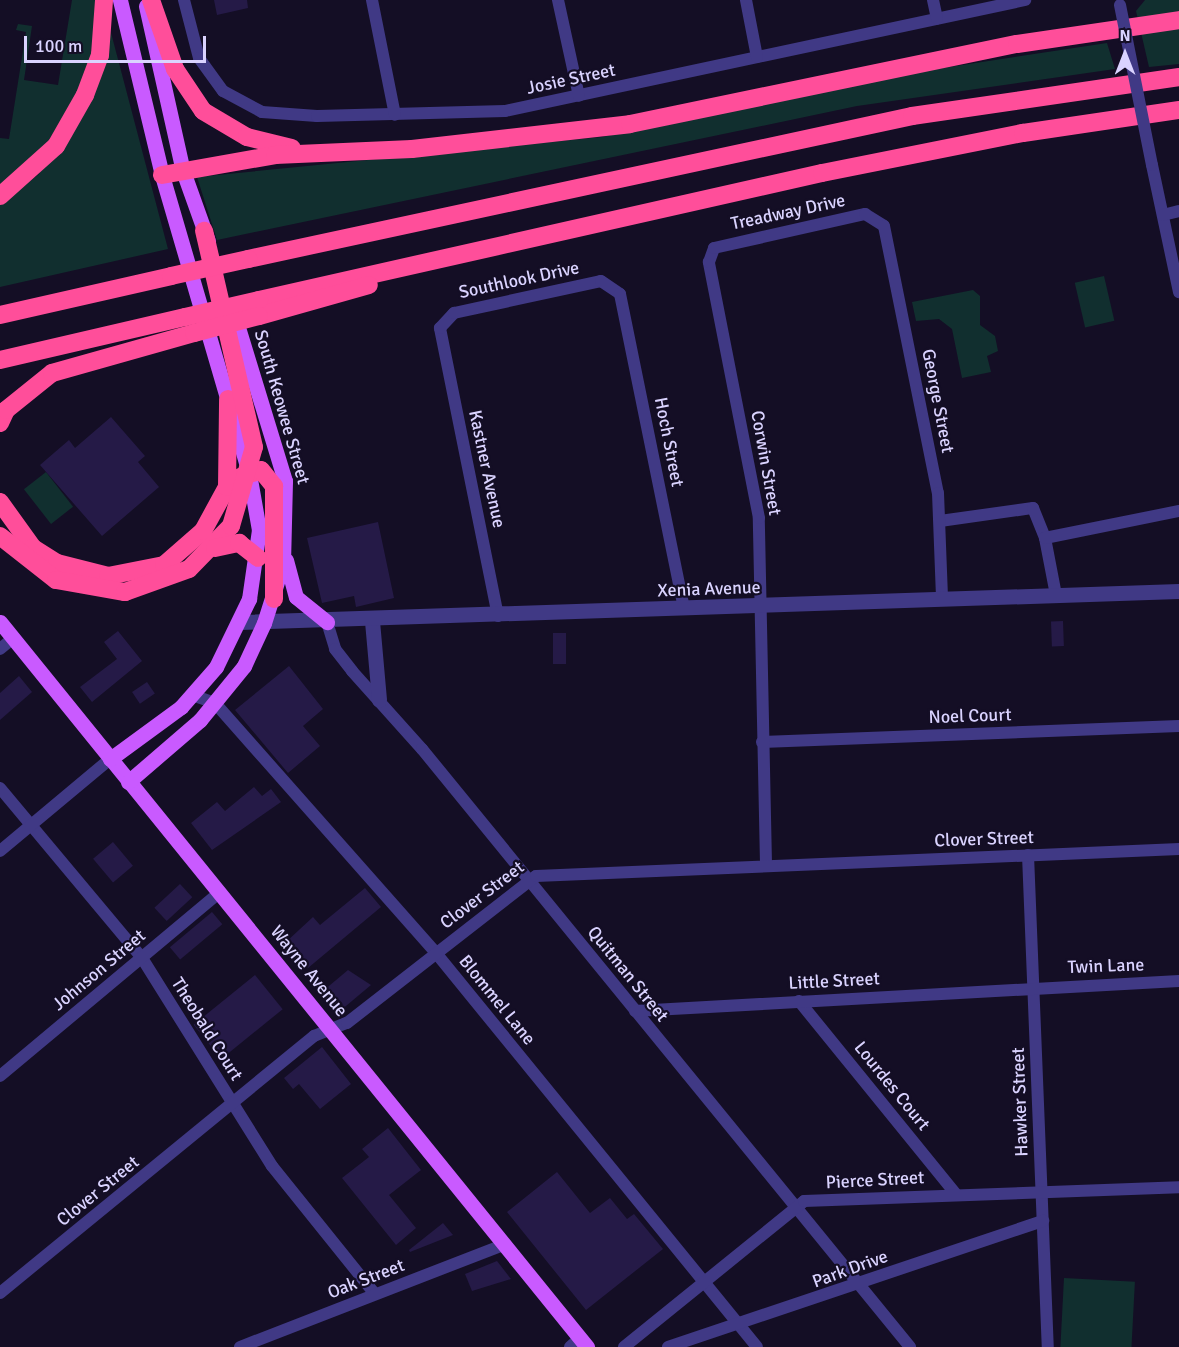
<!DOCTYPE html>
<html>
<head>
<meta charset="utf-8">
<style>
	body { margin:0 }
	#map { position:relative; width:1179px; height:1347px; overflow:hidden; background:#140e25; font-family:Signika,sans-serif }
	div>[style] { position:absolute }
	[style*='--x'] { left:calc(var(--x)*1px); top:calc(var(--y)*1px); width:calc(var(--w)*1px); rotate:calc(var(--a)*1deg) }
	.green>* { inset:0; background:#112f2f; transform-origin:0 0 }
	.building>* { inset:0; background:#251a47; transform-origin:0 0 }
	.minor>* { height:12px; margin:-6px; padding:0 6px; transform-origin:6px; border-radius:6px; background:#403985 }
	.tertiary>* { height:15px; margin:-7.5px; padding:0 7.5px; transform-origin:7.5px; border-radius:7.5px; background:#403985 }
	.primary>* { height:15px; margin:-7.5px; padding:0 7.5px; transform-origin:7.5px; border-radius:7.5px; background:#c95aff }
	.motorway>* { height:18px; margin:-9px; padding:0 9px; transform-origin:9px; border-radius:9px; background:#ff4e9a }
	.minor-bridge>* { height:12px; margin:-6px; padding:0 6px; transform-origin:6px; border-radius:6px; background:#403985 }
	.motorway-bridge>* { height:18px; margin:-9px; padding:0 9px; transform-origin:9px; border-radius:9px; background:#ff4e9a }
	span { translate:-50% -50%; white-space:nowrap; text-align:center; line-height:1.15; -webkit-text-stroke:4.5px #140e25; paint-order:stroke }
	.street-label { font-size:18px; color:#dad3ff }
	.north { position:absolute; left:1095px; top:24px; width:60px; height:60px; -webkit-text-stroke:4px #140e25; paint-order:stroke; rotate:0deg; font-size:16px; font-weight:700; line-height:24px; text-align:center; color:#dad3ff }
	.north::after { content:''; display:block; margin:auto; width:21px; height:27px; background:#dad3ff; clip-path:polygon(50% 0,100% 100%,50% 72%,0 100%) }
	.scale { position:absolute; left:24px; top:36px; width:182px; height:27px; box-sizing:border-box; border:3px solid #dad3ff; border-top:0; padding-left:8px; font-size:18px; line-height:21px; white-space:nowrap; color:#dad3ff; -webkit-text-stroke:4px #140e25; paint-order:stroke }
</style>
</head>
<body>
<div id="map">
	<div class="green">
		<i style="clip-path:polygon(72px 0,98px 0,91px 62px,74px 101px,47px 143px,0 186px,0 138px,9px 139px,26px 32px,16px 30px,18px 24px,32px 26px,24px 80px,58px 85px)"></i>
		<i style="clip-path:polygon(1145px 0,1179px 0,1179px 64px,1149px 67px,1136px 11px)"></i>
		<i style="clip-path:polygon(110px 29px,168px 249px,0 287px,0 205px,39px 174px)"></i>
		<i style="clip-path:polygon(1107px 43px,1115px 69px,857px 106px,217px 240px,197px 177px,602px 137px,884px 77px)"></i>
		<i style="left:1104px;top:276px;width:46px;height:30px;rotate:77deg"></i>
		<i style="clip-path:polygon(973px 290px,980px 296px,980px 325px,995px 336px,998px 351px,987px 356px,991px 372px,962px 378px,952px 329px,939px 319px,916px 321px,912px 302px)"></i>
		<i style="left:46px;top:472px;width:44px;height:28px;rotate:52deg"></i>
		<i style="left:1064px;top:1278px;width:71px;height:69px;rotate:3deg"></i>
	</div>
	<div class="building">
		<i style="clip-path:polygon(214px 0,247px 0,248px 8px,217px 15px)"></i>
		<i style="clip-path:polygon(111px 417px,145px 456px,138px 462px,159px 487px,102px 536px,40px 465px,69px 440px,75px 448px)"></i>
		<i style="clip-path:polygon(378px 522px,394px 598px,356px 607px,354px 596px,322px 603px,307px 538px)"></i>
		<i style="left:1063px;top:621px;width:25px;height:12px;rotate:88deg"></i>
		<i style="clip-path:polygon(118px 631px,142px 661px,92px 702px,80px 687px,117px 659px,104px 642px)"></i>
		<i style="left:553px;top:633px;width:13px;height:31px"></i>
		<i style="clip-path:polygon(289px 666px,323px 709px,303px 726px,320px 746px,288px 773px,235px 710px)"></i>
		<i style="clip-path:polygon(19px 676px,32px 692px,0 720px,0 693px)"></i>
		<i style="left:147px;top:682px;width:14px;height:18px;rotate:56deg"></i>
		<i style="clip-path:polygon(254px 787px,262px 796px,271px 789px,281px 802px,212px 850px,191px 823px,217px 802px,225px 811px)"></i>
		<i style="left:113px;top:842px;width:31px;height:26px;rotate:50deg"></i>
		<i style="left:180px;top:884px;width:18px;height:35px;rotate:47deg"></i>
		<i style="clip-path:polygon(365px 888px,381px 907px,308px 968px,286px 942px,313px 917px,320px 925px)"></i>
		<i style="left:212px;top:912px;width:16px;height:55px;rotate:50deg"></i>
		<i style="clip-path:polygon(348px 970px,371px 985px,340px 1011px,323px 991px)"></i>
		<i style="left:255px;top:975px;width:44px;height:79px;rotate:51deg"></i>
		<i style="clip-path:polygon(322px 1047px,351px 1084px,320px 1109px,299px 1084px,293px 1089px,284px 1078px)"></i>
		<i style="clip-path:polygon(388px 1128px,421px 1170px,389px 1195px,416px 1228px,396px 1245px,342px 1178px,369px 1157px,362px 1149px)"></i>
		<i style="clip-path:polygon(557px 1172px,590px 1213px,610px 1198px,627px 1219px,634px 1214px,663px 1249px,586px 1310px,507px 1212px)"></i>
		<i style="clip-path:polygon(443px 1223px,453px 1235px,410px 1252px,409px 1250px)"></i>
		<i style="clip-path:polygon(497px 1261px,511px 1279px,472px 1291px,465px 1274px)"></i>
	</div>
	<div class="minor">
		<i style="--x:184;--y:0;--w:60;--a:75.5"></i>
		<i style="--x:199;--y:58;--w:41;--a:54"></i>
		<i style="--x:223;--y:91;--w:44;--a:28.3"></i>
		<i style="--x:262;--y:112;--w:55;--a:4.2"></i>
		<i style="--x:317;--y:116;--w:188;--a:-1.5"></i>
		<i style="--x:505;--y:111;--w:532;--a:-12.05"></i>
		<i style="--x:372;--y:0;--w:117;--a:78.7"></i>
		<i style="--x:558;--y:0;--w:98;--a:77.7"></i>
		<i style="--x:746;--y:0;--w:58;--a:79.1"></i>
		<i style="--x:933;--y:0;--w:19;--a:78"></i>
		<i style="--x:1152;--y:165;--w:130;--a:78"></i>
		<i style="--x:1163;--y:215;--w:16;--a:-14"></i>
		<i style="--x:940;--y:521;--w:94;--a:-8"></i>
		<i style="--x:1033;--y:508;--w:32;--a:68"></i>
		<i style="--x:1045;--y:538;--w:58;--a:79.1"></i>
		<i style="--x:1045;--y:538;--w:137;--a:-11.4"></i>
		<i style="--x:498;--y:616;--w:294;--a:-101.4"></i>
		<i style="--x:440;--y:328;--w:21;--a:-47"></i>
		<i style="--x:454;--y:313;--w:150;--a:-12.3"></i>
		<i style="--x:601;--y:281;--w:23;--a:34"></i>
		<i style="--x:620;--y:294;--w:321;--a:78.5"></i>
		<i style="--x:327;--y:622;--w:28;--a:73"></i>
		<i style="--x:335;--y:649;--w:28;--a:52"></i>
		<i style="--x:352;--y:671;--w:105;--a:48.1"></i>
		<i style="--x:422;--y:749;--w:772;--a:50.78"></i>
		<i style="--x:0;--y:649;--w:17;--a:-40"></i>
		<i style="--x:192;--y:695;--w:24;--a:19"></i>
		<i style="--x:215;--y:703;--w:334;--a:48.5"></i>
		<i style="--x:436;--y:953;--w:508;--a:50.83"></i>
		<i style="--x:762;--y:742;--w:417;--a:-2.2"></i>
		<i style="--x:0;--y:788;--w:222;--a:50.1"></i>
		<i style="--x:142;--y:958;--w:245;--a:58"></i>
		<i style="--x:272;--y:1166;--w:164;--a:51.2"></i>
		<i style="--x:0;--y:851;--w:143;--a:-39.9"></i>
		<i style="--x:1028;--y:855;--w:492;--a:87.7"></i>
		<i style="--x:766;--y:864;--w:346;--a:-91.2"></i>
		<i style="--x:759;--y:518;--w:261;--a:-101.1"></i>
		<i style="--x:709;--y:262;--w:15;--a:-70"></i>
		<i style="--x:714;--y:248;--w:155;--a:-12.7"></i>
		<i style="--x:865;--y:214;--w:22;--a:32"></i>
		<i style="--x:884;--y:226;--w:272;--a:78.6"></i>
		<i style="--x:938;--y:493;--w:106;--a:87.8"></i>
		<i style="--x:799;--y:1001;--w:249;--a:50.9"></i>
		<i style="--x:635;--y:1011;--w:545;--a:-3.16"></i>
		<i style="--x:0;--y:1076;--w:287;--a:-39.9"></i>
		<i style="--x:0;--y:1293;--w:406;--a:-39.3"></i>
		<i style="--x:314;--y:1036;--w:35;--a:-22"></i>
		<i style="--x:347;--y:1023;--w:239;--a:-37.9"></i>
		<i style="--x:536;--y:876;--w:644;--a:-2.4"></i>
		<i style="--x:240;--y:1347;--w:284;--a:-21.2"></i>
		<i style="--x:570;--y:1347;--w:13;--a:-42"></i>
		<i style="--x:624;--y:1347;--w:232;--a:-39"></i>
		<i style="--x:804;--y:1201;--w:375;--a:-2.1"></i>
		<i style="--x:668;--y:1347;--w:396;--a:-18.6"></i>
	</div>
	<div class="tertiary">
		<i style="--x:372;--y:621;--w:79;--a:84.9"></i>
		<i style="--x:240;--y:622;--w:940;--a:-1.89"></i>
	</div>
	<div class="primary">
		<i style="--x:146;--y:6;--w:169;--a:77.4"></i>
		<i style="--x:183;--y:171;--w:74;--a:70.3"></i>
		<i style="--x:286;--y:560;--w:38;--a:75"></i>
		<i style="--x:296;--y:597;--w:40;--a:39"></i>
		<i style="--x:0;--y:622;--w:933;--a:51"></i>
		<i style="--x:110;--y:759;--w:88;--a:-36.2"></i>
		<i style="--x:181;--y:707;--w:53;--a:-48.8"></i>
		<i style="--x:216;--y:667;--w:76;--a:-64.1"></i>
		<i style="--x:249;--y:599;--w:70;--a:-81.8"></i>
		<i style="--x:259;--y:530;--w:58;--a:-100"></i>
		<i style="--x:249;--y:473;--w:310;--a:-106.3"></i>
		<i style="--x:162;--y:175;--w:180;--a:-103.5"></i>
		<i style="--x:128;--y:782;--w:95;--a:-40.7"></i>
		<i style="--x:200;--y:720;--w:70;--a:-50.8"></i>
		<i style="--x:244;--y:666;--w:47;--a:-65.1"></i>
		<i style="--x:264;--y:623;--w:63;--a:-72.4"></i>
		<i style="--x:283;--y:563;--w:82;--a:-88.6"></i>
		<i style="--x:285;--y:481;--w:178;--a:-107"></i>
	</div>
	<div class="motorway">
		<i style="--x:151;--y:0;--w:73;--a:70.8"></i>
		<i style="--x:175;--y:69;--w:50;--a:56.3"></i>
		<i style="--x:203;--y:111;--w:51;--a:30.6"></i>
		<i style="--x:247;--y:137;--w:46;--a:13.7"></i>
		<i style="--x:162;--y:175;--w:115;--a:-10"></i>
		<i style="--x:275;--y:155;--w:137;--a:-2.5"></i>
		<i style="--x:412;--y:149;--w:219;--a:-6.5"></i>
		<i style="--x:630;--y:124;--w:395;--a:-11.7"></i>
		<i style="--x:1017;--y:44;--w:164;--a:-8.4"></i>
		<i style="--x:0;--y:196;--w:75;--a:-41.8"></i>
		<i style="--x:56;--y:146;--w:59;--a:-60.4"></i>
		<i style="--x:85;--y:95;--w:43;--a:-69.4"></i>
		<i style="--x:100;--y:55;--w:55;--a:-85.8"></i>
		<i style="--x:248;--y:259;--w:679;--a:-12.15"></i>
		<i style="--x:912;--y:116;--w:270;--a:-8.3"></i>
		<i style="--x:259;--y:300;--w:577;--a:-12.71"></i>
		<i style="--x:822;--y:173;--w:205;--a:-11.3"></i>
		<i style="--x:1023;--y:133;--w:158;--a:-8.4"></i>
		<i style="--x:0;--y:315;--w:175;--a:-12.8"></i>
		<i style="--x:259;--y:316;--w:114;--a:-15.7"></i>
		<i style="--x:0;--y:360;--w:190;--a:-13.1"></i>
		<i style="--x:0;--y:423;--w:14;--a:-65"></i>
		<i style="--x:6;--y:410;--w:59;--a:-38.8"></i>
		<i style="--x:52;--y:373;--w:148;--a:-15.7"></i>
		<i style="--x:240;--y:477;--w:22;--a:-18"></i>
		<i style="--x:261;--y:470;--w:21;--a:51"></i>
		<i style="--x:274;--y:486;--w:113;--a:90"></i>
		<i style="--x:0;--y:502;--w:57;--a:54.3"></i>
		<i style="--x:33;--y:548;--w:28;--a:32"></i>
		<i style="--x:57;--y:563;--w:53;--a:14.3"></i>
		<i style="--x:108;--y:576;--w:57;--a:-11.1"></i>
		<i style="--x:164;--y:565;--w:52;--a:-41.1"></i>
		<i style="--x:203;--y:531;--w:50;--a:-61.4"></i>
		<i style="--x:227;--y:487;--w:88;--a:-89.3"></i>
		<i style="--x:0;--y:536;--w:71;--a:38.2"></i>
		<i style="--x:56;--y:580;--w:70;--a:9.9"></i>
		<i style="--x:125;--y:592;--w:68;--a:-19.8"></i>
		<i style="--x:189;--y:569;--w:60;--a:-45.7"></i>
		<i style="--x:231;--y:526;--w:82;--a:-73.8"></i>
		<i style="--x:254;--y:447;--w:222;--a:-103"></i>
		<i style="--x:215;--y:548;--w:25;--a:-12"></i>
		<i style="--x:239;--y:543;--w:24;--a:38"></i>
	</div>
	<div class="minor-bridge">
		<i style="--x:1120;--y:5;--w:163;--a:78.7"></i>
	</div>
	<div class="motorway-bridge">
		<i style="--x:171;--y:276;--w:79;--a:-12.4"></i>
		<i style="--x:185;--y:317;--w:76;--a:-12.9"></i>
		<i style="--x:194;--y:333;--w:67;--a:-14.7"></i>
	</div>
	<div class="street-label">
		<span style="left:571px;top:79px;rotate:-12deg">Josie Street</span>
		<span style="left:788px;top:212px;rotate:-12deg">Treadway Drive</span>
		<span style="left:519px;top:280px;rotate:-12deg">Southlook Drive</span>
		<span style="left:938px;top:401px;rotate:79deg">George Street</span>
		<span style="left:282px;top:407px;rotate:74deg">South Keowee Street</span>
		<span style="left:669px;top:442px;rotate:79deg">Hoch Street</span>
		<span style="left:766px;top:463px;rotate:80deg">Corwin Street</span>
		<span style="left:487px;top:469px;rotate:78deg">Kastner Avenue</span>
		<span style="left:709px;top:589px;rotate:-2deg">Xenia Avenue</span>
		<span style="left:970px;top:716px;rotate:-2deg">Noel Court</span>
		<span style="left:984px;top:839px;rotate:-2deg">Clover Street</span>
		<span style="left:482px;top:895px;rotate:-37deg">Clover Street</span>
		<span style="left:1106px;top:966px;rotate:-2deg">Twin Lane</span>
		<span style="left:99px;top:970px;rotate:-40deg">Johnson Street</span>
		<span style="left:309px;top:971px;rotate:51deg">Wayne Avenue</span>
		<span style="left:628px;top:974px;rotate:51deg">Quitman Street</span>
		<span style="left:834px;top:981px;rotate:-3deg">Little Street</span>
		<span style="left:497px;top:1000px;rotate:51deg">Blommel Lane</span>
		<span style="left:207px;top:1029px;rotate:58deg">Theobald Court</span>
		<span style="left:892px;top:1086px;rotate:51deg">Lourdes Court</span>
		<span style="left:1020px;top:1102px;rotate:-92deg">Hawker Street</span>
		<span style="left:875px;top:1180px;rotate:-3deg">Pierce Street</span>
		<span style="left:98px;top:1191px;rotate:-39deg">Clover Street</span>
		<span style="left:850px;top:1269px;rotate:-20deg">Park Drive</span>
		<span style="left:366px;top:1279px;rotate:-21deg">Oak Street</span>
	</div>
	<div class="north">N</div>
	<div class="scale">100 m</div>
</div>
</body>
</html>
